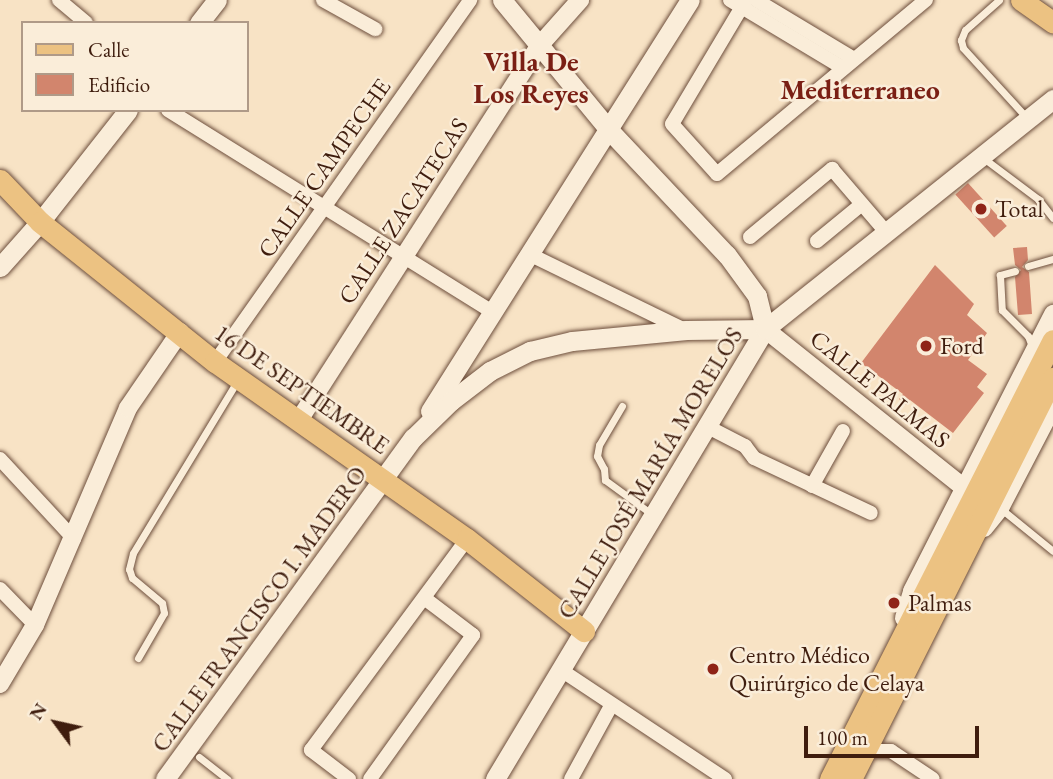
<!DOCTYPE html>
<html>
<head>
<meta charset="utf-8">
<style>
	body { margin:0 }
	#map { position:relative; width:1053px; height:779px; overflow:hidden; background:#f8e3c5; font-family:"EB Garamond",serif }
	div>[style] { position:absolute }
	[style*='--x'] { left:calc(var(--x)*1px); top:calc(var(--y)*1px); width:calc(var(--w)*1px); rotate:calc(var(--a)*1deg) }
	.building>* { inset:0; background:#d2856d; transform-origin:0 0 }
	.roads { filter:drop-shadow(0 0 2px #6d4e3c) drop-shadow(0 0 2px #6d4e3c) }
	.service>* { height:7px; margin:-3.5px; padding:0 3.5px; transform-origin:3.5px; border-radius:3.5px; background:#faedd9 }
	.minor>* { height:14px; margin:-7px; padding:0 7px; transform-origin:7px; border-radius:7px; background:#faedd9 }
	.tertiary>* { height:18px; margin:-9px; padding:0 9px; transform-origin:9px; border-radius:9px; background:#faedd9 }
	.secondary>* { height:19px; margin:-9.5px; padding:0 9.5px; transform-origin:9.5px; border-radius:9.5px; background:#faedd9 }
	.primary>* { height:21px; margin:-10.5px; padding:0 10.5px; transform-origin:10.5px; border-radius:10.5px; background:#ecc282 }
	.dots>* { width:19px; height:19px; translate:-50% -50%; box-sizing:border-box; border:4px solid #faedd9; border-radius:50% }
	span { translate:-50% -50%; white-space:nowrap; text-align:center; line-height:1.15; -webkit-text-stroke:5px #faedd9; paint-order:stroke }
	.street-label { font-size:24px; color:#3f1d0e }
	.poi-label { font-size:24px; color:#3f1d0e }
	.left { translate:0 -50%; text-align:left }
	.quarter-label { font-size:28px; color:#7a1f14; font-weight:700 }
	.legend { position:absolute; left:21px; top:21px; width:228px; height:91px; box-sizing:border-box; background:#faedd9; border:2px solid #af9a88; margin:0; padding:9px 12px; list-style:none; font-size:21px; color:#3f1d0e }
	.legend li { display:flex; align-items:center; gap:14px; height:35px }
	.legend b { width:35px; border:2px solid #af9a88 }
	.north { position:absolute; left:21px; top:688px; width:70px; height:70px; -webkit-text-stroke:5px #faedd9; paint-order:stroke; rotate:303deg; font-size:19px; font-weight:700; line-height:28px; text-align:center; color:#3f1d0e }
	.north::after { content:''; display:block; margin:auto; width:24px; height:32px; background:#3f1d0e; clip-path:polygon(50% 0,100% 100%,50% 72%,0 100%) }
	.scale { position:absolute; left:804px; top:726px; width:175px; height:32px; box-sizing:border-box; border:4px solid #3f1d0e; border-top:0; padding-left:9px; font-size:21px; line-height:24px; white-space:nowrap; color:#3f1d0e; -webkit-text-stroke:5px #faedd9; paint-order:stroke }
</style>
</head>
<body>
<div id="map">
	<div class="building">
		<i style="left:968px;top:183px;width:58px;height:17px;rotate:48deg"></i>
		<i style="clip-path:polygon(1027px 247px,1028px 260px,1022px 267px,1029px 272px,1032px 314px,1018px 315px,1015px 277px,1021px 270px,1015px 265px,1013px 248px)"></i>
		<i style="clip-path:polygon(935px 265px,974px 304px,967px 315px,987px 333px,968px 360px,987px 374px,977px 387px,984px 393px,953px 433px,910px 400px,906px 405px,899px 399px,903px 394px,861px 363px)"></i>
	</div>
	<div class="roads">
		<div class="service">
			<i style="--x:999;--y:0;--w:45;--a:138.6"></i>
			<i style="--x:965;--y:30;--w:11;--a:112"></i>
			<i style="--x:961;--y:40;--w:8;--a:76"></i>
			<i style="--x:963;--y:48;--w:95;--a:47.6"></i>
			<i style="--x:982;--y:157;--w:70;--a:36.9"></i>
			<i style="--x:1038;--y:199;--w:24;--a:52"></i>
			<i style="--x:1028;--y:266;--w:26;--a:-16"></i>
			<i style="--x:1015;--y:271;--w:16;--a:165"></i>
			<i style="--x:1000;--y:275;--w:35;--a:87"></i>
			<i style="--x:1002;--y:310;--w:37;--a:45"></i>
			<i style="--x:1028;--y:336;--w:14;--a:69"></i>
			<i style="--x:622;--y:406;--w:45;--a:120.5"></i>
			<i style="--x:599;--y:445;--w:11;--a:100"></i>
			<i style="--x:597;--y:456;--w:15;--a:62"></i>
			<i style="--x:604;--y:469;--w:11;--a:85"></i>
			<i style="--x:605;--y:480;--w:59;--a:36.1"></i>
			<i style="--x:1000;--y:508;--w:68;--a:39.1"></i>
			<i style="--x:138;--y:658;--w:52;--a:-60"></i>
			<i style="--x:164;--y:613;--w:10;--a:-101"></i>
			<i style="--x:162;--y:603;--w:39;--a:-140"></i>
			<i style="--x:132;--y:578;--w:9;--a:-108"></i>
			<i style="--x:129;--y:569;--w:16;--a:-76"></i>
			<i style="--x:133;--y:553;--w:201;--a:-58.8"></i>
			<i style="--x:199;--y:757;--w:36;--a:38"></i>
		</div>
		<div class="minor">
			<i style="--x:59;--y:0;--w:35;--a:40"></i>
			<i style="--x:323;--y:0;--w:60;--a:29.1"></i>
			<i style="--x:730;--y:0;--w:132;--a:31"></i>
			<i style="--x:746;--y:0;--w:144;--a:120.8"></i>
			<i style="--x:672;--y:124;--w:67;--a:48"></i>
			<i style="--x:717;--y:174;--w:272;--a:-39.8"></i>
			<i style="--x:756;--y:0;--w:114;--a:31"></i>
			<i style="--x:168;--y:110;--w:383;--a:31.9"></i>
			<i style="--x:750;--y:237;--w:107;--a:-39.7"></i>
			<i style="--x:832;--y:169;--w:83;--a:49.4"></i>
			<i style="--x:817;--y:241;--w:58;--a:-39.4"></i>
			<i style="--x:529;--y:254;--w:174;--a:26"></i>
			<i style="--x:215;--y:362;--w:443;--a:-54.8"></i>
			<i style="--x:708;--y:427;--w:42;--a:27.2"></i>
			<i style="--x:745;--y:446;--w:15;--a:53"></i>
			<i style="--x:754;--y:458;--w:129;--a:25.2"></i>
			<i style="--x:0;--y:459;--w:109;--a:47.2"></i>
			<i style="--x:812;--y:486;--w:63;--a:-60.6"></i>
			<i style="--x:0;--y:589;--w:50;--a:45.8"></i>
			<i style="--x:561;--y:670;--w:197;--a:33.6"></i>
			<i style="--x:865;--y:751;--w:26;--a:0"></i>
			<i style="--x:891;--y:751;--w:50;--a:33.7"></i>
			<i style="--x:349;--y:779;--w:48;--a:-142.7"></i>
			<i style="--x:311;--y:750;--w:262;--a:-53.5"></i>
			<i style="--x:370;--y:779;--w:177;--a:-54.4"></i>
			<i style="--x:473;--y:635;--w:61;--a:-142.9"></i>
			<i style="--x:571;--y:779;--w:85;--a:-61.3"></i>
		</div>
		<div class="tertiary">
			<i style="--x:765;--y:329;--w:255;--a:38.6"></i>
			<i style="--x:299;--y:420;--w:444;--a:-57.3"></i>
			<i style="--x:539;--y:46;--w:62;--a:-48.3"></i>
			<i style="--x:984;--y:528;--w:26;--a:-51"></i>
			<i style="--x:1000;--y:508;--w:115;--a:-62.5"></i>
			<i style="--x:904;--y:618;--w:28;--a:-73"></i>
			<i style="--x:912;--y:591;--w:311;--a:-63"></i>
			<i style="--x:0;--y:684;--w:69;--a:-59.3"></i>
			<i style="--x:35;--y:625;--w:236;--a:-66.8"></i>
			<i style="--x:128;--y:408;--w:92;--a:-55.6"></i>
		</div>
		<div class="secondary">
			<i style="--x:502;--y:0;--w:168;--a:50.5"></i>
			<i style="--x:609;--y:130;--w:172;--a:46.7"></i>
			<i style="--x:727;--y:255;--w:51;--a:53.8"></i>
			<i style="--x:757;--y:296;--w:34;--a:76"></i>
			<i style="--x:199;--y:23;--w:29;--a:-52"></i>
			<i style="--x:0;--y:267;--w:60;--a:-48.4"></i>
			<i style="--x:40;--y:222;--w:142;--a:-51.8"></i>
			<i style="--x:430;--y:411;--w:486;--a:-57.7"></i>
			<i style="--x:165;--y:779;--w:422;--a:-54"></i>
			<i style="--x:413;--y:438;--w:53;--a:-44.2"></i>
			<i style="--x:451;--y:401;--w:49;--a:-37.6"></i>
			<i style="--x:490;--y:371;--w:45;--a:-26.6"></i>
			<i style="--x:530;--y:351;--w:43;--a:-13.4"></i>
			<i style="--x:572;--y:341;--w:115;--a:-5.5"></i>
			<i style="--x:686;--y:330;--w:79;--a:-0.7"></i>
			<i style="--x:495;--y:779;--w:525;--a:-59.04"></i>
			<i style="--x:765;--y:329;--w:369;--a:-38.6"></i>
		</div>
		<div class="primary">
			<i style="--x:1021;--y:0;--w:39;--a:35"></i>
			<i style="--x:0;--y:180;--w:58;--a:46.4"></i>
			<i style="--x:40;--y:222;--w:224;--a:38.7"></i>
			<i style="--x:215;--y:362;--w:308;--a:35.1"></i>
			<i style="--x:467;--y:539;--w:149;--a:38.2"></i>
			<i style="--x:830;--y:779;--w:492;--a:-63.1"></i>
			<i style="--x:851;--y:779;--w:449;--a:-63.3"></i>
		</div>
	</div>
	<div class="dots">
		<i style="left:981px;top:209px;background:#8f2418"></i>
		<i style="left:926px;top:346px;background:#8f2418"></i>
		<i style="left:894px;top:603px;background:#8f2418"></i>
		<i style="left:713px;top:669px;background:#8f2418"></i>
	</div>
	<div class="street-label">
		<span style="left:324px;top:168px;rotate:-55deg">CALLE CAMPECHE</span>
		<span style="left:403px;top:211px;rotate:-57deg">CALLE ZACATECAS</span>
		<span style="left:302px;top:389px;rotate:35deg">16 DE SEPTIEMBRE</span>
		<span style="left:880px;top:389px;rotate:39deg">CALLE PALMAS</span>
		<span style="left:650px;top:473px;rotate:-59deg">CALLE JOSÉ MARÍA MORELOS</span>
		<span style="left:259px;top:609px;rotate:-54deg">CALLE FRANCISCO I. MADERO</span>
	</div>
	<div class="poi-label">
		<span class="left" style="left:995px;top:209px">Total</span>
		<span class="left" style="left:940px;top:346px">Ford</span>
		<span class="left" style="left:908px;top:603px">Palmas</span>
		<span class="left" style="left:729px;top:669px">Centro Médico<br>Quirúrgico de Celaya</span>
	</div>
	<div class="quarter-label">
		<span style="left:531px;top:77px">Villa De<br>Los Reyes</span>
		<span style="left:860px;top:89px">Mediterraneo</span>
	</div>
	<ul class="legend">
	<li><b style="height:9px;background:#ecc282"></b>Calle</li>
	<li><b style="height:19px;background:#d2856d"></b>Edificio</li>
	</ul>
	<div class="north">N</div>
	<div class="scale">100 m</div>
</div>
</body>
</html>
